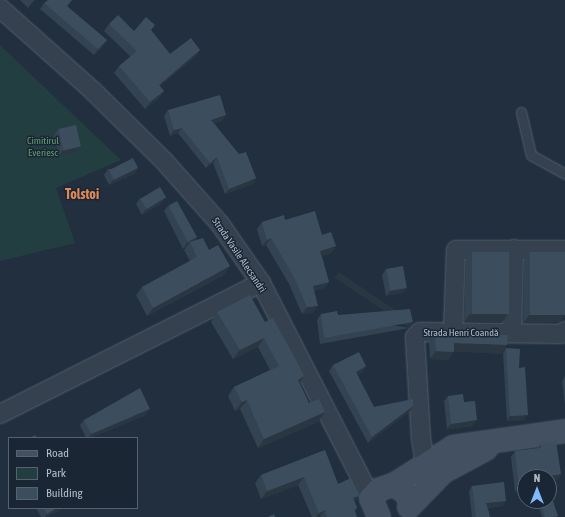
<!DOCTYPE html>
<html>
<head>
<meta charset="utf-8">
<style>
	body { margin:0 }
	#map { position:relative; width:565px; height:517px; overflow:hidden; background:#212f3f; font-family:"Asap Condensed",sans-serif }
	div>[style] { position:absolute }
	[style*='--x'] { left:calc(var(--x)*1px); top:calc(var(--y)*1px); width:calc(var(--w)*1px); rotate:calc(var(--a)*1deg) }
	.green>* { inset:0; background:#233e40 }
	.roads { filter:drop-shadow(0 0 1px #535f6c) drop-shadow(0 0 1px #535f6c) }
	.lane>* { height:9px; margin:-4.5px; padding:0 4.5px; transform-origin:4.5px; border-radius:4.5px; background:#35414f }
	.street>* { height:18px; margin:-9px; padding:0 9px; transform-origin:9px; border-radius:9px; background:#35414f }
	.secondary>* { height:22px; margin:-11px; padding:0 11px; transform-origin:11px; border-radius:11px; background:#435062 }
	.wall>* { inset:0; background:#344351 }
	.shaded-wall>* { inset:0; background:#2a3742; transform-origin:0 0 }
	.building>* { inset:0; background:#3c4e5e; transform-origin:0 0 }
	span { translate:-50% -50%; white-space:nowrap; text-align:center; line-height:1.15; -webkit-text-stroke:3px #1a2633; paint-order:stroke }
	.park-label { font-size:10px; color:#659d6f }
	.street-label { font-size:10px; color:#b1bcca }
	.district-label { font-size:14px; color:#df8956; font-weight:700 }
	.legend { position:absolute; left:8px; top:437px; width:130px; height:72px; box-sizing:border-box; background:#1a2633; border:1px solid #56626f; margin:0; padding:5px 7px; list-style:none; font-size:12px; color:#b1bcca }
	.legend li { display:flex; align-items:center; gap:8px; height:20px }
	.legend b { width:20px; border:1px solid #56626f }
	.north { position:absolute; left:517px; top:469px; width:40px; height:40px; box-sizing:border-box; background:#1a2633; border:1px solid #56626f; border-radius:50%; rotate:0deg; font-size:11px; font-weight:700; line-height:16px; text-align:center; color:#b1bcca }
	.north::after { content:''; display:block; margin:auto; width:14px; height:18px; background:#81b9ff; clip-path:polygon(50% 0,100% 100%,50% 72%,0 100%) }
</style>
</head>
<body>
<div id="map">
	<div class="green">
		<i style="clip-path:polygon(0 45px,121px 160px,56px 188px,75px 243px,0 261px)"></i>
	</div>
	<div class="roads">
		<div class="lane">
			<i style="--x:521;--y:112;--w:44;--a:76.9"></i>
			<i style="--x:531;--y:155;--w:39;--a:29"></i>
		</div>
		<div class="street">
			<i style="--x:0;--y:8;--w:125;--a:41.7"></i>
			<i style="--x:93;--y:91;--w:100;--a:44.6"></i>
			<i style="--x:164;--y:161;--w:84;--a:48.4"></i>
			<i style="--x:220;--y:224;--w:72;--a:55.2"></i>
			<i style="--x:261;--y:283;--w:242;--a:62.9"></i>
			<i style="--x:453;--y:332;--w:82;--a:-87.9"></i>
			<i style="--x:456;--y:250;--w:109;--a:0"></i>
			<i style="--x:512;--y:333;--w:84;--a:-88.6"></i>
			<i style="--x:0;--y:414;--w:292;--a:-26.7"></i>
			<i style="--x:427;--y:476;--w:37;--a:-99"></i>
			<i style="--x:421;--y:439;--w:102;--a:-93.4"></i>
			<i style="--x:415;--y:337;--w:7;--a:-45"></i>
			<i style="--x:420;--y:332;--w:140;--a:0.8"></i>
			<i style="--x:560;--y:334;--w:6;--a:-31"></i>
		</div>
		<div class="secondary">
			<i style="--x:395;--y:484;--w:69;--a:-32.5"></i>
			<i style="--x:453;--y:447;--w:113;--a:-8.1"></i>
			<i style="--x:409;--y:507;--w:49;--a:-45.8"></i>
			<i style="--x:443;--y:472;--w:49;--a:-28.1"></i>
			<i style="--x:379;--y:517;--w:21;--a:-113"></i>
			<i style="--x:371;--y:498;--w:11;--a:-49"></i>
			<i style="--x:378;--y:490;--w:18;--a:-19"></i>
			<i style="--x:395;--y:484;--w:15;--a:42"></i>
		</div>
	</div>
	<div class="wall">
		<i style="clip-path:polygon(20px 0,35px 0,28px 8px)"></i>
		<i style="clip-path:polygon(44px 3px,67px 7px,107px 40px,103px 46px,94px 55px,40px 9px)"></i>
		<i style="clip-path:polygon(109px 24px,134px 31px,151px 30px,170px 54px,200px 50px,195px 57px,160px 86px,164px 91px,159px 98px,145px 109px,114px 73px,119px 66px,131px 57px,104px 31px)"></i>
		<i style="clip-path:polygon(168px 110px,222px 121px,214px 123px,256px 178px,253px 184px,225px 194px,213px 163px,206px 168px,178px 133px,170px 136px,164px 116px)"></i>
		<i style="clip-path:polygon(58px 129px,81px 146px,77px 152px,59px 156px,54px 135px)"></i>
		<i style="clip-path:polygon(138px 168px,134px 174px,109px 185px,104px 175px,108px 169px)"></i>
		<i style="clip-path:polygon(140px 198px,162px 203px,142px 215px,136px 204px)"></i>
		<i style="clip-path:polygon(168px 206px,197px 237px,195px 241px,209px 250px,230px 266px,224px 275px,147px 316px,136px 295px,142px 287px,190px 261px,184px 250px,187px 246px,183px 249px,164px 211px)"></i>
		<i style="clip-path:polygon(285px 220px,322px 235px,336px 246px,331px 253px,322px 256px,329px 282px,324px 288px,314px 291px,313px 313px,302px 314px,289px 284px,266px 245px,262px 246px,257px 229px,262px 222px)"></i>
		<i style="clip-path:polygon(472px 252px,502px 323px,464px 322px,466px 260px)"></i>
		<i style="clip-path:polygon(530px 252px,560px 322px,523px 323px,524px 260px)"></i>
		<i style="clip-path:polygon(386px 269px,407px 288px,402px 293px,386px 296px,382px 275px)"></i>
		<i style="clip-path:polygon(217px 312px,265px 322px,299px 383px,318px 422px,258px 448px,240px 409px,235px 411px,228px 396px,234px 387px,270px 370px,258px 347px,233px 359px,211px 322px)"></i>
		<i style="clip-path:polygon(321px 314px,338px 315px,409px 328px,320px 344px,317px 320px)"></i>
		<i style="clip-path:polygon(435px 334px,502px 354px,454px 351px,448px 360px,430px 359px,429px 343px)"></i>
		<i style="clip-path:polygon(506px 348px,519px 368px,524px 420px,507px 421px,503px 353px)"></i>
		<i style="clip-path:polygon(333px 365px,366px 366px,362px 372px,357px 375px,374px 407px,413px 406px,409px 412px,368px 443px,329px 371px)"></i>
		<i style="clip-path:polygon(565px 376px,565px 406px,562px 381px)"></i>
		<i style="clip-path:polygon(448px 396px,464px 402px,473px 426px,447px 429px,444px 401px)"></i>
		<i style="clip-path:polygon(146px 415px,90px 438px,86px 438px,80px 425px,84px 420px)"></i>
		<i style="clip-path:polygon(541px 444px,561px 474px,557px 480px,549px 481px,549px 477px,525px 477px,525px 491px,515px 492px,511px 457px,515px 451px,537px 448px)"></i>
		<i style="clip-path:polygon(325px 450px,338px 484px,355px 501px,357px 508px,355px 512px,357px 517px,312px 517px,298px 485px,261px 499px,255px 483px,261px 475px)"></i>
		<i style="clip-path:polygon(472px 486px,506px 501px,502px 506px,488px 508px,490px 517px,472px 517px,469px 491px)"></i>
		<i style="clip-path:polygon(541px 505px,557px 517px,542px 517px,539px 508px)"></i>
		<i style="clip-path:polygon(36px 508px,63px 508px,47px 517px,41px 517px)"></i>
	</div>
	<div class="shaded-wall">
		<i style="clip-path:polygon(34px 0,35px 0,28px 8px,32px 2px)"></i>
		<i style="clip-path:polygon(72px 0,73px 0,63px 12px,67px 6px)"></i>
		<i style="clip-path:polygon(107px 40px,103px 46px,94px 55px,98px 49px)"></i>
		<i style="clip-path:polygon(200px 50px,195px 57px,154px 91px,159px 85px)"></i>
		<i style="clip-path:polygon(164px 91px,159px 98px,145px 109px,150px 102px)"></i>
		<i style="clip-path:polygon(226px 115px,222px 121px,207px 125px,211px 120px)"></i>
		<i style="clip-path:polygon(182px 128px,178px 133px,170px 136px,174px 130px)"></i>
		<i style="clip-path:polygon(81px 146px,77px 152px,59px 156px,63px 150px)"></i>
		<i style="clip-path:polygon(217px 157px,213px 163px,206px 168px,210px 163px)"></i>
		<i style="clip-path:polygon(138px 168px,134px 174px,109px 185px,113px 180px)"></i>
		<i style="clip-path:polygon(256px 178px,253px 184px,225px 194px,229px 189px)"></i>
		<i style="clip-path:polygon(166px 197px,162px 203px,142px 215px,146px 209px)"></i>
		<i style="clip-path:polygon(197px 237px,193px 243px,190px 242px,187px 246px,183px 249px,187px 243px)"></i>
		<i style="clip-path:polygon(271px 238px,266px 245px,262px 246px,267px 240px)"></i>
		<i style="clip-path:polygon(336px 246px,331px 253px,316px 258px,320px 251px)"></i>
		<i style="clip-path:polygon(230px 266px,224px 275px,147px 316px,153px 308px)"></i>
		<i style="clip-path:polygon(329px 282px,324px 288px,308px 293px,313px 286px)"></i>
		<i style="clip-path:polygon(407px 288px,402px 293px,386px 296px,390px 291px)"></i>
		<i style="clip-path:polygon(318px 306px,313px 313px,302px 314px,307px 307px)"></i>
		<i style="clip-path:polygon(565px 313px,565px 315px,560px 322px,523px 323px,529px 315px)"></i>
		<i style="clip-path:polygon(470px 314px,508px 314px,502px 323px,464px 322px)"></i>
		<i style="left:413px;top:322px;width:7px;height:90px;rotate:124deg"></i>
		<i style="clip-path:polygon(264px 338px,258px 347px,233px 359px,240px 350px)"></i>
		<i style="clip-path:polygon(454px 343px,507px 345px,502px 354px,448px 351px)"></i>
		<i style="clip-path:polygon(436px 351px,454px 352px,448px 360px,430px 359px)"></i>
		<i style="clip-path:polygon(366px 366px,362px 372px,352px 378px,356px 372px)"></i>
		<i style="clip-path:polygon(304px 376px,298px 386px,298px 380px)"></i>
		<i style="clip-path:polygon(247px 400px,240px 409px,235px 411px,242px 402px)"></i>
		<i style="clip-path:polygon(413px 406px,409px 412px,368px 443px,372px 437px)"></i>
		<i style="clip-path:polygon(150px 409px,146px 415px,90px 438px,88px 438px,91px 434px)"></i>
		<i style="clip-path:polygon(325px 412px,318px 422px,258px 448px,264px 439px)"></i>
		<i style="clip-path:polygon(528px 415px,524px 420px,507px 421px,510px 416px)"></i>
		<i style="clip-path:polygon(477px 420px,473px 426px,447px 429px,451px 424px)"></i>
		<i style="clip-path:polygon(561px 474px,557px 480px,549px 481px,549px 477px,544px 477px)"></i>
		<i style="clip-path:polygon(304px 477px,298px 485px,261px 499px,267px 491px)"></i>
		<i style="clip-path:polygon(525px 485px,525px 491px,515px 492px,519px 486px)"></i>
		<i style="clip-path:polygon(359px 496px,353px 504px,353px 498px)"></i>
		<i style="clip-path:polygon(506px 501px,502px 506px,483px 508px,486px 503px)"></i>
		<i style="clip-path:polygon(57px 508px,63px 508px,47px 517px,45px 517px,47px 514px)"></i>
		<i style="clip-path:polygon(325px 510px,320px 517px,316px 517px,319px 513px)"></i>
	</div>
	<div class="building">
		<i style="clip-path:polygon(48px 0,72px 0,67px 6px,107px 40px,98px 49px,44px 3px)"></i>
		<i style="clip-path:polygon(118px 15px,134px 31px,146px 17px,155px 25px,151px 30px,170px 54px,191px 38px,200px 50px,159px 85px,164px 91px,150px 102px,119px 66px,137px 51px,109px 24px)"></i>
		<i style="clip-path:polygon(220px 95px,226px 115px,211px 120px,239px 154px,246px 152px,256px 178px,229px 189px,217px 157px,210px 163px,182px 128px,174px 130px,168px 110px)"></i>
		<i style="left:76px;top:125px;width:22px;height:18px;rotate:77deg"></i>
		<i style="left:133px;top:158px;width:11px;height:27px;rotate:63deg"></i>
		<i style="left:160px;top:187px;width:12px;height:23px;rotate:59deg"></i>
		<i style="left:177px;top:201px;width:41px;height:10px;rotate:61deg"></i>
		<i style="clip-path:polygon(315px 211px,322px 235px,331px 232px,336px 246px,320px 251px,329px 282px,313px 286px,318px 306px,307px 307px,294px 277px,271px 238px,267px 240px,262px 222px,284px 215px,285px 220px)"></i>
		<i style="clip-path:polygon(203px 238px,209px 250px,218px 245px,230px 266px,153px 308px,142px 287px,197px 257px,190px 242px)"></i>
		<i style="left:472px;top:252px;width:37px;height:62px"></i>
		<i style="left:530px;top:252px;width:35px;height:63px"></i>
		<i style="left:403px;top:266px;width:22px;height:17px;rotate:80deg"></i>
		<i style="clip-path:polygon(250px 295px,265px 322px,273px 318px,295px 358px,304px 376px,298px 380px,309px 403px,319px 399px,325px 412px,264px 439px,247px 400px,242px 402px,234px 387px,279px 366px,264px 338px,240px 350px,217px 312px)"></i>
		<i style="clip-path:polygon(410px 309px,413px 322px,324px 338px,321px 314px,337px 311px,338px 315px)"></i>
		<i style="clip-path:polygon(435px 334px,508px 335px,507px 345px,454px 343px,454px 352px,436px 351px)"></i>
		<i style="clip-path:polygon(506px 348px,520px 349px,519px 368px,525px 367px,528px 415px,510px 416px)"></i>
		<i style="clip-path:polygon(359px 352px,366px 366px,356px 372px,374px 407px,413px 399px,413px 406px,372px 437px,333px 365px)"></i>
		<i style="clip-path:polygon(140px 388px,150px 409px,91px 434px,84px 420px)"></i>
		<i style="clip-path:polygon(463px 394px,464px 402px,475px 401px,477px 420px,451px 424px,448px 396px)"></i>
		<i style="clip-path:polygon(35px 435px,37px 438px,30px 438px)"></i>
		<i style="clip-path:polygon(556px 441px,561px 474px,544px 477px,525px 477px,525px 485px,519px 486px,515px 451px,541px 448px,541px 444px)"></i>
		<i style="clip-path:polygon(325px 450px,338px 484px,351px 478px,359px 496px,353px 498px,357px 508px,354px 509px,357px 517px,327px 517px,325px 510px,319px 513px,304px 477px,267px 491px,261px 475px)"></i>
		<i style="clip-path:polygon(504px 482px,506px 501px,486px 503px,490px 517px,476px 517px,472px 486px)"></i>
		<i style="clip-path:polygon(553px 501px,558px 516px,552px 517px,545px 517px,541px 505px)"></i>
		<i style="clip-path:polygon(43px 508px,57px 508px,47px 514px)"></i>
		<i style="clip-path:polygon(274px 514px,275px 517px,268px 517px)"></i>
	</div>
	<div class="park-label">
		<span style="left:43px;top:146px">Cimitirul<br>Everiesc</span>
	</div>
	<div class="street-label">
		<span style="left:239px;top:255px;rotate:56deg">Strada Vasile Alecsandri</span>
		<span style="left:461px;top:333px">Strada Henri Coandă</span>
	</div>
	<div class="district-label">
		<span style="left:82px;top:194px">Tolstoi</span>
	</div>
	<ul class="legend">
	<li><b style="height:5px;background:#435062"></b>Road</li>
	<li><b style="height:11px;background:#233e40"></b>Park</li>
	<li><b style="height:11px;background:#3c4e5e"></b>Building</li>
	</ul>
	<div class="north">N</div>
</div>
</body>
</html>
